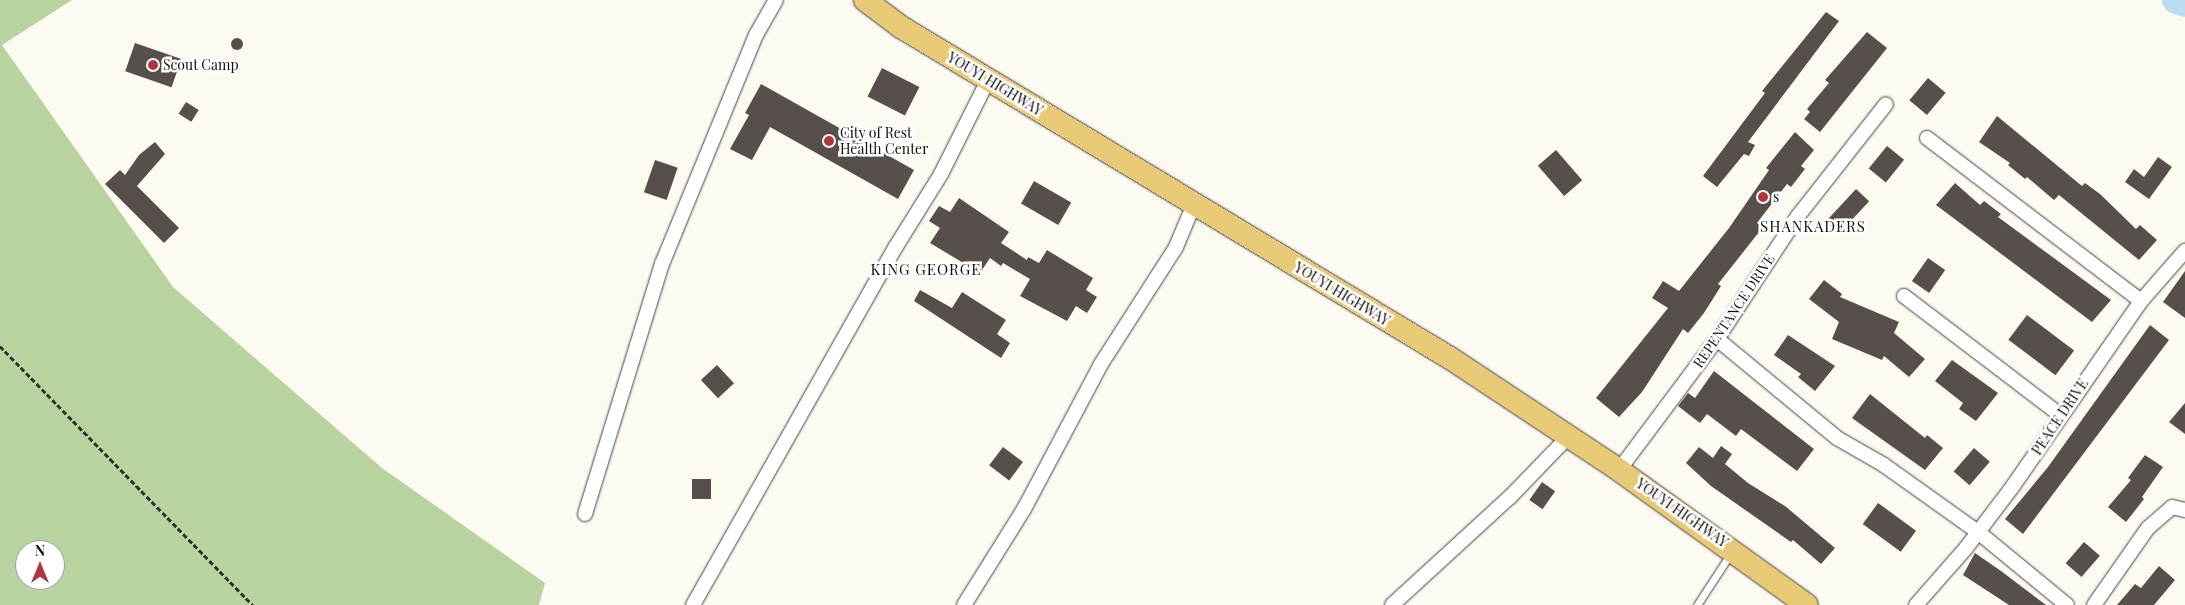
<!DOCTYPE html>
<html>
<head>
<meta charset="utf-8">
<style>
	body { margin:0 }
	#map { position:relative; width:2185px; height:605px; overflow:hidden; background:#fdfbf1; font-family:"Playfair Display",serif }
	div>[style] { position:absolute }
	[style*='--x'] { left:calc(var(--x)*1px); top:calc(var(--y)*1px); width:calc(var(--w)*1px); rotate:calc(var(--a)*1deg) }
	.forest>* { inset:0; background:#b8d39f }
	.river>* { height:28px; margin:-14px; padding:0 14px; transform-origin:14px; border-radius:14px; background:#bbddef }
	.building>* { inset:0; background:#564f4c; transform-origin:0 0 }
	.round { border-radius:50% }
	.path>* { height:2.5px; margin-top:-1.25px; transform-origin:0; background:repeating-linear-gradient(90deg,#303030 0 5px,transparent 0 7.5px) }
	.roads { filter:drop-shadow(0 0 1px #414141) drop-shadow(0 0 1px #414141) }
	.service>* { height:7px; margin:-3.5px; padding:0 3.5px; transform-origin:3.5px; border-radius:3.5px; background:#fff }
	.minor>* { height:14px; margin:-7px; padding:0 7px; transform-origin:7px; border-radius:7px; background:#fff }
	.primary>* { height:22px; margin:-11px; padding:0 11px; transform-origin:11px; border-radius:11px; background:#e8c976 }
	.dots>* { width:14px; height:14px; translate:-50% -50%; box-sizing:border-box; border:2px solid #fff; border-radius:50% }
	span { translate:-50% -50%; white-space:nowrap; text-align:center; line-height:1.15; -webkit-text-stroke:5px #fff; paint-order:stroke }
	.poi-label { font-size:14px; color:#0e0e0e }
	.left { translate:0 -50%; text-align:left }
	.street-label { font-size:14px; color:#0e0e0e }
	.neighbourhood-label { font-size:15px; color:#0e0e0e; letter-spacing:1px }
	.north { position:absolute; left:15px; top:540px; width:50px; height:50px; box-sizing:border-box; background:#fff; border:1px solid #9f9f9f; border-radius:50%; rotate:0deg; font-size:14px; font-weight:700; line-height:20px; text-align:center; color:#0e0e0e }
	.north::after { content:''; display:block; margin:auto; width:18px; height:22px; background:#ae3640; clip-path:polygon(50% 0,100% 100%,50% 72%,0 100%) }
</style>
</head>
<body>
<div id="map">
	<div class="forest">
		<i style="clip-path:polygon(evenodd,0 0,72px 0,2px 45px,173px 287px,382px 468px,545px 583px,539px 605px,0 605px,0 0,25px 550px,55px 550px,55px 580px,25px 580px,25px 550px)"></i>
	</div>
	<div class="river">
		<i style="--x:2176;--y:0;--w:9;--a:18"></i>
	</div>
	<div class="building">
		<i style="clip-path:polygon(1826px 12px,1839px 21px,1748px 142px,1755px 145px,1749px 156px,1744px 154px,1717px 187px,1703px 176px,1765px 93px,1762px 91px)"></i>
		<i style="clip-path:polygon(1867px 32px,1887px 48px,1820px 132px,1804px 119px,1810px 112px,1807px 109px,1829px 83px,1825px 80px)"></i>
		<i class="round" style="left:231px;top:38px;width:12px;height:12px"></i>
		<i style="left:135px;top:43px;width:49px;height:30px;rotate:19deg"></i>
		<i style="left:882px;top:68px;width:42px;height:32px;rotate:27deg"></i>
		<i style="left:1928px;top:78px;width:23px;height:29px;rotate:40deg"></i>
		<i style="clip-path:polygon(761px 84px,914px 170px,898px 199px,770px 127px,752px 160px,730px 149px,749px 115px,745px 113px)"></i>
		<i style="left:186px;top:102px;width:15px;height:14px;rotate:32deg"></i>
		<i style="clip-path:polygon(1997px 116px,2082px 186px,2085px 183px,2100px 194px,2136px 229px,2140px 225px,2157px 240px,2139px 260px,2059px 195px,2054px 200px,2027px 177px,2025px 179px,2008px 165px,2010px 163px,1979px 142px)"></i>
		<i style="clip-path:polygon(1795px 132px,1814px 150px,1801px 166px,1805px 169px,1791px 187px,1787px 184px,1757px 223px,1763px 227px,1718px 284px,1721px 286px,1704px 313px,1688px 333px,1683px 329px,1642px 392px,1619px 417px,1596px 398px,1668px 308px,1652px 298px,1663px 281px,1679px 291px,1729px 228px,1769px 170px,1766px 168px)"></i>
		<i style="clip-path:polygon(155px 142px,165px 154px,137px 186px,179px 228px,164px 243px,105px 184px,120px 170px,125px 175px,139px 155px)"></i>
		<i style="left:1887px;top:146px;width:22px;height:29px;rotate:39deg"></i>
		<i style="left:1556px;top:150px;width:40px;height:24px;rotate:49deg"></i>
		<i style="clip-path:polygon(2158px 157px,2172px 167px,2149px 199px,2125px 182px,2134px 169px,2144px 177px)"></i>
		<i style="left:655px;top:160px;width:24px;height:34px;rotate:19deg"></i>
		<i style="left:1034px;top:181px;width:43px;height:26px;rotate:30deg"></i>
		<i style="clip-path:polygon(1955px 183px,1980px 205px,1984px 201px,2001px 214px,1998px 217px,2111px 300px,2092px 322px,1936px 205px)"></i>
		<i style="left:1856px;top:189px;width:18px;height:45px;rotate:43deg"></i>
		<i style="clip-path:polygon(959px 198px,1009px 232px,1001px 243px,1027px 260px,1028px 257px,1039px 263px,1047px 250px,1093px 278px,1086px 290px,1097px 297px,1087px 313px,1076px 306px,1067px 321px,1020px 296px,1030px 279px,1003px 263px,1001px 266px,990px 258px,980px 273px,930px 243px,940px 228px,929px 221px,939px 206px,950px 212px)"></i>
		<i style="left:1928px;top:258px;width:21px;height:28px;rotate:35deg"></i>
		<i style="clip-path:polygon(2185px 271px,2185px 318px,2163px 302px)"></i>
		<i style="clip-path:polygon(1824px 280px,1842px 294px,1840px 297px,1899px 322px,1894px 333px,1925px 359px,1909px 377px,1884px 356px,1882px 360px,1832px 339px,1839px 322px,1809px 299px)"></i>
		<i style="clip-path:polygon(920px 290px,952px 308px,962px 292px,1006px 320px,997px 334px,1010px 343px,1001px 358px,914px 301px)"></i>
		<i style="left:2027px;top:315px;width:59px;height:31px;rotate:37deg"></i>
		<i style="clip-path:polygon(2150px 325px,2169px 340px,2023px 534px,2005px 519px,2048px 467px)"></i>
		<i style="clip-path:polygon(1788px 335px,1835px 366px,1815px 391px,1798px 377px,1801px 374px,1774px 355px)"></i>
		<i style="clip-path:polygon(1952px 360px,1998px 393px,1976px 421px,1959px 409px,1963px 403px,1935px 381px)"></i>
		<i style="left:717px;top:365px;width:25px;height:22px;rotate:47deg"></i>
		<i style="clip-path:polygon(1714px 371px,1814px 449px,1797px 471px,1741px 429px,1736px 436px,1707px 414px,1700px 423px,1678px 406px,1688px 393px,1695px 398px)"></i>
		<i style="clip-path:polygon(1870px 394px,1925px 438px,1927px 435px,1943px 448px,1925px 470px,1852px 418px)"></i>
		<i style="clip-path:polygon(2185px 403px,2185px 434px,2169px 422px)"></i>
		<i style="clip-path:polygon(1721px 446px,1732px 454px,1725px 464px,1748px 483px,1785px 506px,1835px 548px,1821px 564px,1793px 540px,1791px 542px,1711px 486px,1686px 463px,1699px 447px,1713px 458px)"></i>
		<i style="left:1003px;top:447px;width:25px;height:23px;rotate:37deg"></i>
		<i style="left:1974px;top:448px;width:21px;height:31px;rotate:41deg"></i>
		<i style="clip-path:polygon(2145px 455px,2163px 467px,2142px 497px,2144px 499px,2126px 522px,2108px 507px,2131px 480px,2128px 478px)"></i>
		<i style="left:692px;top:479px;width:19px;height:20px"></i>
		<i style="left:1542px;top:482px;width:16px;height:22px;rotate:35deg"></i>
		<i style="left:1878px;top:503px;width:47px;height:26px;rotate:36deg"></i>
		<i style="left:2084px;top:542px;width:21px;height:28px;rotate:41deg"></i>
		<i style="clip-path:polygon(1975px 553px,2001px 571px,2046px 605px,2009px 605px,1963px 575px)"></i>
		<i style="clip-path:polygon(2159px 566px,2175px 580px,2154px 605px,2117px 605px,2135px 584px,2141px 588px)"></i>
	</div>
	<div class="path">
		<i style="--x:0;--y:346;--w:362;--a:45.7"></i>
	</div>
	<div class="roads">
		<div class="service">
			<i style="--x:1697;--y:605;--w:62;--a:-56.8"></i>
		</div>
		<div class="minor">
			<i style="--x:1927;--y:138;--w:269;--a:37.3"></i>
			<i style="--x:1904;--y:296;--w:196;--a:37.3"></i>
			<i style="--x:1717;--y:339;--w:156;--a:39.5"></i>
			<i style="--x:1837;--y:438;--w:54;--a:29.9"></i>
			<i style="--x:1884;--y:465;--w:115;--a:35.5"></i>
			<i style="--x:1978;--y:532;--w:115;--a:39.4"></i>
			<i style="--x:1619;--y:470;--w:164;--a:-53.2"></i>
			<i style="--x:1717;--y:339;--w:147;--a:-56.6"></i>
			<i style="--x:1798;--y:216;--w:142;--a:-51.8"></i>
			<i style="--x:585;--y:514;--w:262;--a:-72.9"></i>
			<i style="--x:662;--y:264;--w:248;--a:-67.7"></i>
			<i style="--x:756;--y:35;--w:40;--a:-60.3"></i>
			<i style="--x:693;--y:605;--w:410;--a:-60.5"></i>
			<i style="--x:895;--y:248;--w:87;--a:-58.1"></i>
			<i style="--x:941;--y:174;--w:105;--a:-63.4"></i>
			<i style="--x:964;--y:605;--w:113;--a:-58"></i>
			<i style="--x:1024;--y:509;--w:164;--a:-62"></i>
			<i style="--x:1101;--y:364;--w:139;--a:-57.3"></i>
			<i style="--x:1176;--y:247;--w:47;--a:-67.3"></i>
			<i style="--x:1392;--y:605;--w:160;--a:-42.5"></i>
			<i style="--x:1510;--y:497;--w:83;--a:-46"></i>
			<i style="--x:1916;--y:605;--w:76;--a:-48.7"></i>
			<i style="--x:1966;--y:548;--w:78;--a:-52.8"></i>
			<i style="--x:2013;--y:486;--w:225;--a:-55.3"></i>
			<i style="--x:2141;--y:301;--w:67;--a:-48.7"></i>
			<i style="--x:2094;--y:605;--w:94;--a:-55"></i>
			<i style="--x:2148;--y:528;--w:32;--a:-41"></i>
			<i style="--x:2172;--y:507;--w:13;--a:13"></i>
		</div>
		<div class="primary">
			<i style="--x:865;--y:0;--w:45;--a:36.9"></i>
			<i style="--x:901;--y:27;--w:641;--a:31.09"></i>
			<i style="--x:1450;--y:358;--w:203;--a:33.5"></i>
			<i style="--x:1619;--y:470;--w:231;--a:35.7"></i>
		</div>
	</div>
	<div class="dots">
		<i style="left:153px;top:65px;background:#ae3640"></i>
		<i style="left:829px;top:141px;background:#ae3640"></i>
		<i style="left:1763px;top:197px;background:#ae3640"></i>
	</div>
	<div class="poi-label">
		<span class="left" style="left:163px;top:65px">Scout Camp</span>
		<span class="left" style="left:840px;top:141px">City of Rest<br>Health Center</span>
		<span class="left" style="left:1773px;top:197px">s</span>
	</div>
	<div class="street-label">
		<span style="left:995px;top:84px;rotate:31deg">YOUYI HIGHWAY</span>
		<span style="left:1342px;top:294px;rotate:31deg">YOUYI HIGHWAY</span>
		<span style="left:1734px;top:311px;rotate:-56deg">REPENTANCE DRIVE</span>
		<span style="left:2060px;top:417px;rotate:-56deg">PEACE DRIVE</span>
		<span style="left:1682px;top:513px;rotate:35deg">YOUYI HIGHWAY</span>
	</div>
	<div class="neighbourhood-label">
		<span style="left:1813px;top:227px">SHANKADERS</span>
		<span style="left:926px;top:270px">KING GEORGE</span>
	</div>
	<div class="north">N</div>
</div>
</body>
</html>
